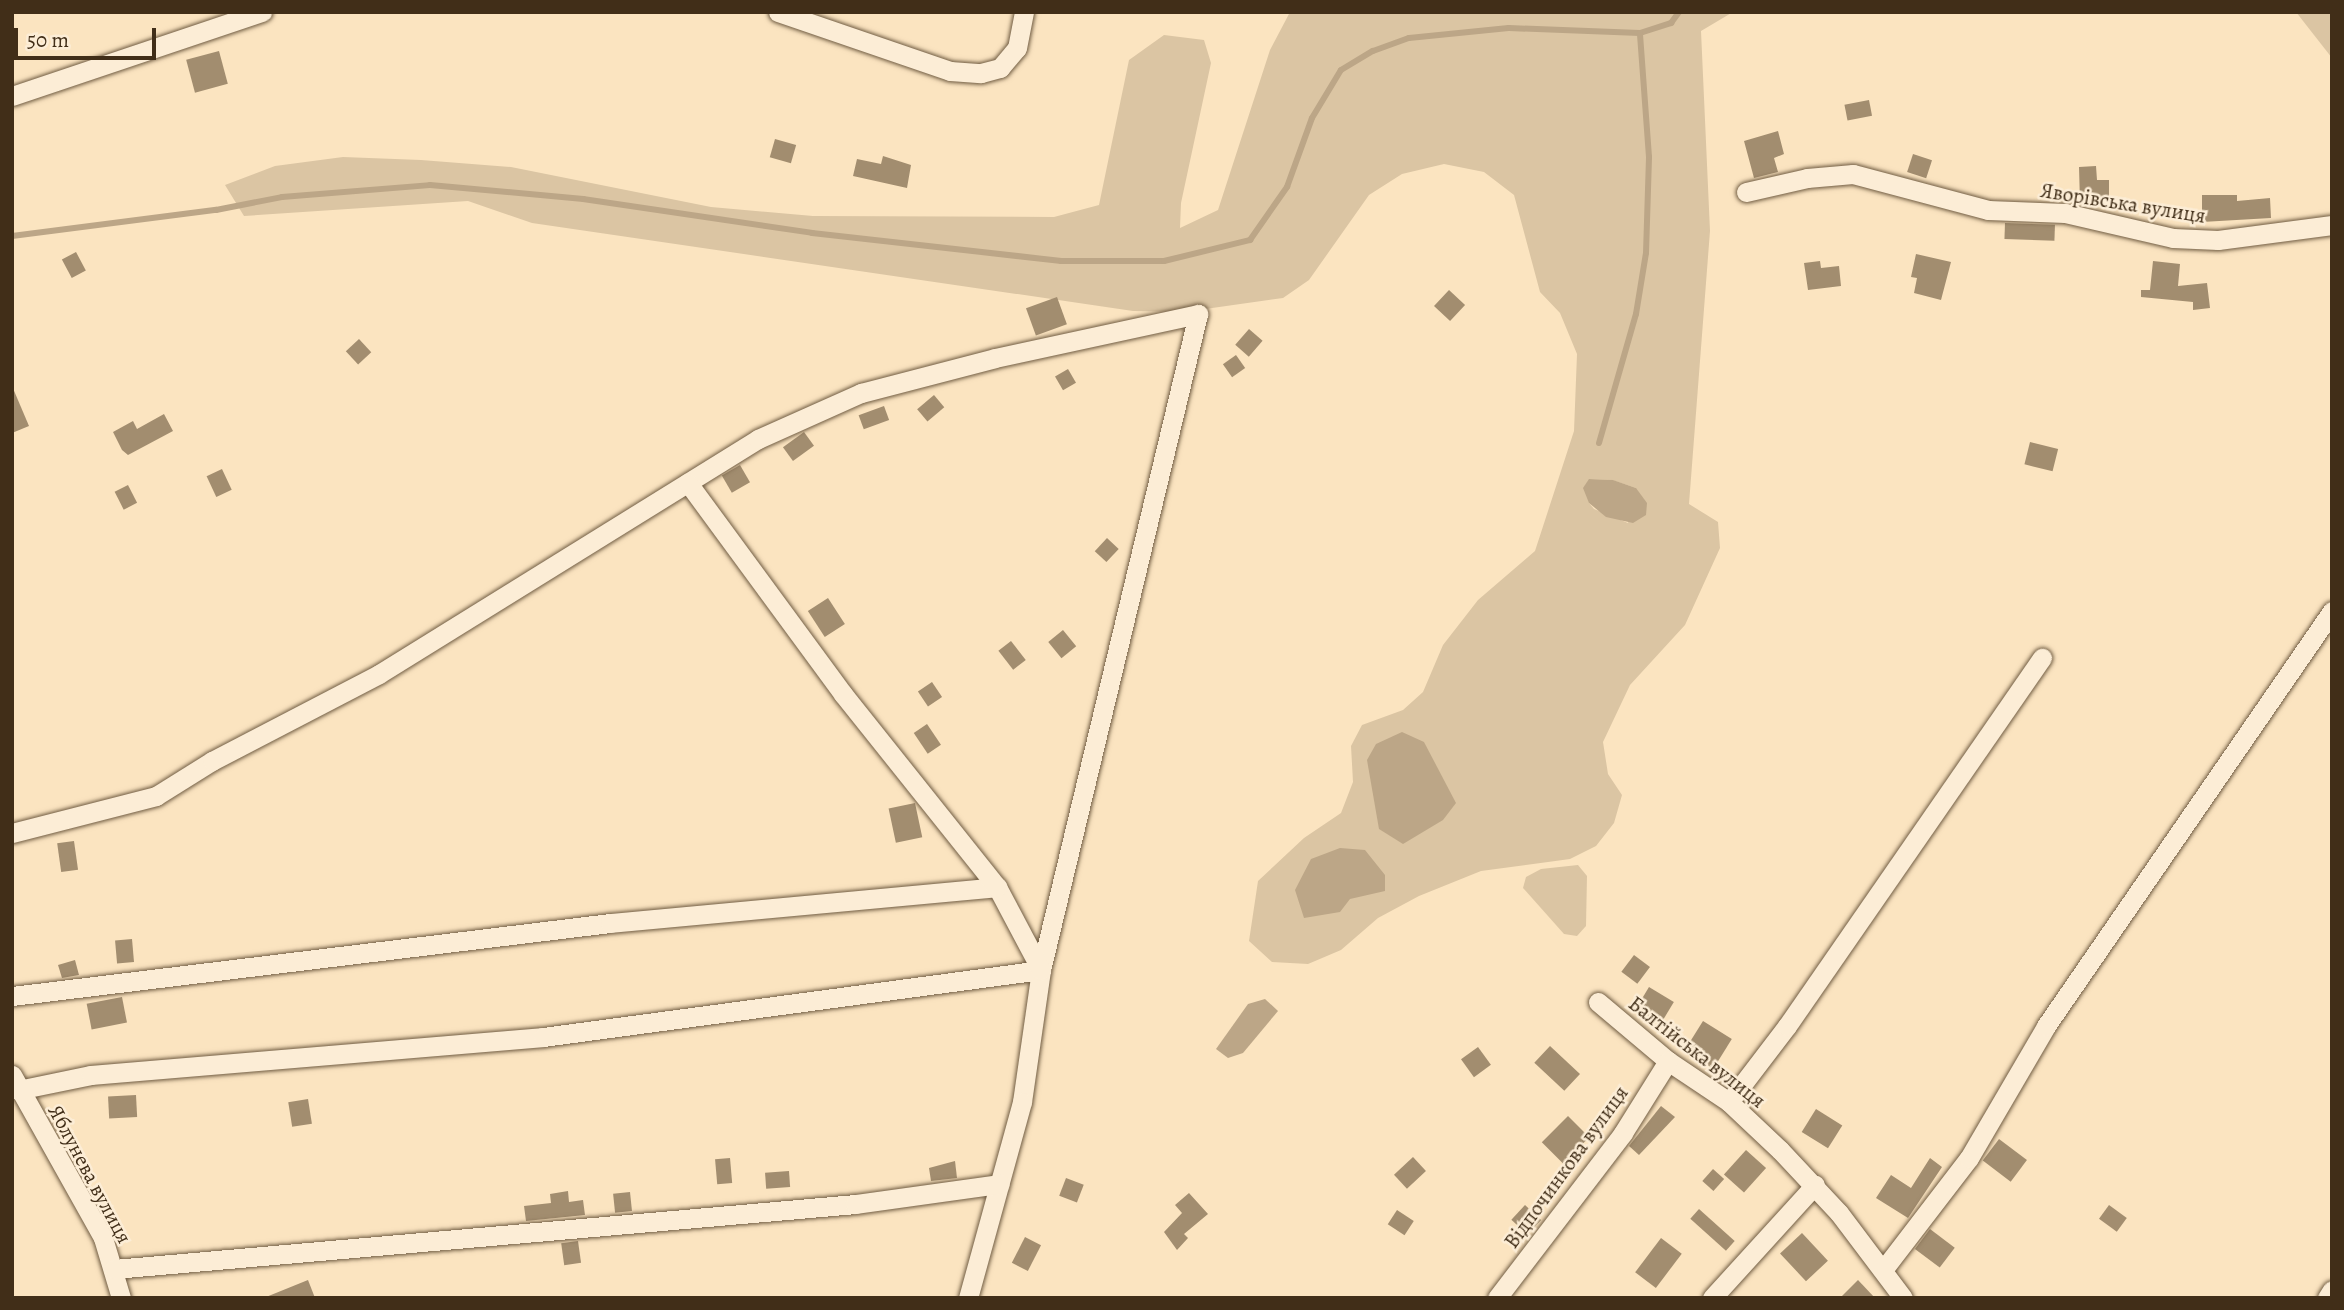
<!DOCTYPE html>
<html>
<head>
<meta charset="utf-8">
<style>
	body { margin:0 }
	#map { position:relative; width:2344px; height:1310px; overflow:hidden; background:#fbe4c0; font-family:Alegreya,serif }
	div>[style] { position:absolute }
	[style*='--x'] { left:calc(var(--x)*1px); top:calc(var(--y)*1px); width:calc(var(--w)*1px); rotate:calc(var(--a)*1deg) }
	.green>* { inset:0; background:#dbc5a3 }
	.water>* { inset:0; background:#bca687 }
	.stream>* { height:6px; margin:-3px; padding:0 3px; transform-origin:3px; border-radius:3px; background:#bca687 }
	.building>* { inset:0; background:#a28d6f; transform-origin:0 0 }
	.roads { filter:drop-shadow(0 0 2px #705c42) drop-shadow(0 0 2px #705c42) }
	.street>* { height:19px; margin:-9.5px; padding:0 9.5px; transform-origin:9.5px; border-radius:9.5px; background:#fcedd6 }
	span { translate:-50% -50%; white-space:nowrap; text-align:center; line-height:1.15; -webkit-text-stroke:5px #fcedd6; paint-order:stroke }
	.street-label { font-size:21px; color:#412e18 }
	.frame { position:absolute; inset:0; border:14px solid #412e18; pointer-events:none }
	.scale { position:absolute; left:14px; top:28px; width:142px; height:32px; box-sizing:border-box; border:4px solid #412e18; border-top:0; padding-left:9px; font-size:21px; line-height:24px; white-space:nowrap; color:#412e18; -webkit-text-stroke:5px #fcedd6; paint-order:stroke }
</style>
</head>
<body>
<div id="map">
	<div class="green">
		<i style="clip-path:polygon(evenodd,1290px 12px,1733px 12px,1701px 31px,1710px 231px,1689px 504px,1718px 522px,1720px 548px,1685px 625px,1630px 685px,1603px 742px,1608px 774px,1622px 795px,1614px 823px,1596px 846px,1570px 859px,1481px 871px,1419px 896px,1378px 918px,1341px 950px,1308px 964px,1272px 962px,1249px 941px,1258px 881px,1304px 838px,1341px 813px,1353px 782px,1351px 746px,1362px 725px,1403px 710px,1423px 692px,1443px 645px,1478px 600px,1535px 551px,1574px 431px,1577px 354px,1560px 313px,1540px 292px,1514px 195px,1484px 172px,1444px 164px,1402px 174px,1369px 195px,1309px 280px,1283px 298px,1184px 312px,1133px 311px,532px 223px,468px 201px,244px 216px,225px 185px,275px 166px,343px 157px,421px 160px,511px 167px,711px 207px,813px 216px,1054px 217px,1099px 205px,1129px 60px,1164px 35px,1204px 40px,1211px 63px,1181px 203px,1180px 228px,1218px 210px,1270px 50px,1290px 12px,1589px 479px,1612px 480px,1636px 488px,1628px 523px,1594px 509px,1589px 503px,1589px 479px)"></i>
		<i style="clip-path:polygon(2296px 12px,2332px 12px,2332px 58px)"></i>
		<i style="clip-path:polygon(1578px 865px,1587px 876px,1586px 926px,1577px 936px,1564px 934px,1523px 888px,1526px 877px,1541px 869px)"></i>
	</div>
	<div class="water">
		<i style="clip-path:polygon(1589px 479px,1613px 480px,1636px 488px,1647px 503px,1646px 515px,1633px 523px,1606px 517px,1589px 503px,1583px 488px)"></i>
		<i style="clip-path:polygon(1402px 732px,1424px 742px,1456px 803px,1443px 820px,1403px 844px,1379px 829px,1367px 760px,1376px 744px)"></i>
		<i style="clip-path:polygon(1340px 848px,1365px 850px,1385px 875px,1385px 891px,1350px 899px,1340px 912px,1304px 918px,1295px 890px,1311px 859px)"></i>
		<i style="clip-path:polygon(1265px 999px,1278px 1011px,1243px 1053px,1228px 1058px,1216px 1049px,1248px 1004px)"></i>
	</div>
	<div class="stream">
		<i style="--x:12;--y:236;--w:206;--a:-7.3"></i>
		<i style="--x:216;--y:210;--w:67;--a:-11.1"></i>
		<i style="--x:282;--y:197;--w:148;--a:-4.6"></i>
		<i style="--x:430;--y:185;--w:154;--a:5.2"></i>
		<i style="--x:583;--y:199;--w:232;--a:8.4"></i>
		<i style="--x:812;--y:233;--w:251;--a:6.4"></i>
		<i style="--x:1061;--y:261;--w:103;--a:0"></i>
		<i style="--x:1164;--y:261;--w:89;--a:-13.7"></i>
		<i style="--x:1250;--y:240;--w:65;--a:-55.1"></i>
		<i style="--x:1287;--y:187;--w:73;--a:-70.1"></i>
		<i style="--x:1312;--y:118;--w:56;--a:-58.9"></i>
		<i style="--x:1341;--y:70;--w:37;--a:-31"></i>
		<i style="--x:1373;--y:51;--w:38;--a:-20"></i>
		<i style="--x:1409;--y:38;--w:100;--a:-5.7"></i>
		<i style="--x:1509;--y:28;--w:131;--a:2.2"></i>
		<i style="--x:1640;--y:33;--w:33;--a:-18"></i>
		<i style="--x:1671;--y:23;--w:14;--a:-54"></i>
		<i style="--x:1599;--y:443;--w:134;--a:-74"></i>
		<i style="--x:1636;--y:314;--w:62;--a:-80.7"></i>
		<i style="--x:1646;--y:253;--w:96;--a:-88.2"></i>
		<i style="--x:1649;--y:157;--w:124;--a:-94.2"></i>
	</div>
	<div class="building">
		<i style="left:219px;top:51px;width:34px;height:34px;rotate:75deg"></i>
		<i style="left:1869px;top:100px;width:16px;height:25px;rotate:79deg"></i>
		<i style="clip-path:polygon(1778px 131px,1784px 154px,1774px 158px,1778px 172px,1754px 178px,1744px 141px)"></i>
		<i style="left:775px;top:139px;width:22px;height:19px;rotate:16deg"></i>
		<i style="left:1913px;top:154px;width:20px;height:19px;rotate:18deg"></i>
		<i style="clip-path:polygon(883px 156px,911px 165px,907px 188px,853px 176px,857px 159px,881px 164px)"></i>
		<i style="clip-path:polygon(2096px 166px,2097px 180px,2109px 180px,2109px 201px,2080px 203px,2079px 167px)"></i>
		<i style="clip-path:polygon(2202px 195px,2237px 195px,2237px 201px,2270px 198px,2271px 218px,2202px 222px)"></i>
		<i style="left:2005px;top:223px;width:50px;height:16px;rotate:2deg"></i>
		<i style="left:76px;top:252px;width:21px;height:16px;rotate:62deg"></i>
		<i style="clip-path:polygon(1916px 254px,1951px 262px,1941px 300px,1914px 293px,1917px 278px,1911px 277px)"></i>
		<i style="clip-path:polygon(1820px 261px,1821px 268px,1839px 266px,1841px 286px,1808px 290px,1804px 263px)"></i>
		<i style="clip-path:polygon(2153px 261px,2180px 264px,2178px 286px,2207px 283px,2210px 308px,2193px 310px,2193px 302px,2141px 297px,2141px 290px,2150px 290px)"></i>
		<i style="left:1449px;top:290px;width:22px;height:22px;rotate:43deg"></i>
		<i style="left:1057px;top:297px;width:29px;height:33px;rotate:70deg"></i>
		<i style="left:1249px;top:329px;width:18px;height:21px;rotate:41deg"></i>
		<i style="left:359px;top:339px;width:18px;height:18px;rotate:47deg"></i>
		<i style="left:1236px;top:355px;width:16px;height:16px;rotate:55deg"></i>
		<i style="left:1068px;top:369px;width:16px;height:15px;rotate:60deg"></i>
		<i style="clip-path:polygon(12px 386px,29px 426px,12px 433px)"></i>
		<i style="left:934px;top:395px;width:16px;height:22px;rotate:50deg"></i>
		<i style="left:884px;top:406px;width:15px;height:27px;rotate:70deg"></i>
		<i style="clip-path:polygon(164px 414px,173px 431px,128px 455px,122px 450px,113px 432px,133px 421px,137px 429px)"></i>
		<i style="left:804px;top:432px;width:17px;height:26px;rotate:54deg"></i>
		<i style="left:2030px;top:442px;width:29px;height:23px;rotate:14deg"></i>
		<i style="left:740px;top:465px;width:20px;height:21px;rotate:60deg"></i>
		<i style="left:222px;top:469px;width:23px;height:17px;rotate:65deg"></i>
		<i style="left:128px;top:485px;width:20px;height:15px;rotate:63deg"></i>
		<i style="left:1107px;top:538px;width:16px;height:18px;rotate:43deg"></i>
		<i style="left:828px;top:598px;width:31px;height:24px;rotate:57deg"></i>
		<i style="left:1063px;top:630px;width:21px;height:19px;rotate:51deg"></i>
		<i style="left:1011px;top:641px;width:24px;height:16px;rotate:52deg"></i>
		<i style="left:932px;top:682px;width:18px;height:17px;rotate:56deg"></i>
		<i style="left:927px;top:724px;width:25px;height:16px;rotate:56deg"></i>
		<i style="left:915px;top:803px;width:35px;height:27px;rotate:78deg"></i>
		<i style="left:74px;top:841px;width:29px;height:17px;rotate:82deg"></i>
		<i style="left:132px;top:939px;width:23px;height:17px;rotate:85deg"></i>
		<i style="left:1634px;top:955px;width:20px;height:21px;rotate:37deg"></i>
		<i style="clip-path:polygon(75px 960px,79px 975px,62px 978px,58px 965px)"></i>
		<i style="left:1649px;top:987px;width:29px;height:26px;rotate:31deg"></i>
		<i style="left:122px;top:997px;width:26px;height:36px;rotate:79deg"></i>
		<i style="left:1703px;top:1021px;width:34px;height:35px;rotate:32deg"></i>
		<i style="left:1550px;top:1046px;width:41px;height:23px;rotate:43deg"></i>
		<i style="left:1478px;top:1047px;width:22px;height:21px;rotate:54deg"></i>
		<i style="left:136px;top:1095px;width:22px;height:28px;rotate:87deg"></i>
		<i style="left:308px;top:1099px;width:25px;height:20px;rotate:81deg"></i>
		<i style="clip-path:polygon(1661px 1106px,1675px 1117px,1639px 1155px,1629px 1146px)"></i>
		<i style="left:1816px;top:1109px;width:31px;height:27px;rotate:32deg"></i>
		<i style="left:1568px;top:1116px;width:30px;height:37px;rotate:45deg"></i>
		<i style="left:1999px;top:1139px;width:35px;height:27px;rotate:37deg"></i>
		<i style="left:1746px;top:1150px;width:27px;height:33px;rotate:42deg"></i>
		<i style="left:1413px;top:1157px;width:19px;height:26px;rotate:47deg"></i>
		<i style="left:730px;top:1158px;width:25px;height:15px;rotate:85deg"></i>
		<i style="clip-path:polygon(1930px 1158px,1942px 1167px,1908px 1218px,1876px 1198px,1891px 1175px,1911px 1188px)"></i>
		<i style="clip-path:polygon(955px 1161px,957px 1178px,931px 1181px,929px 1168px)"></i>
		<i style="left:1713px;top:1169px;width:15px;height:16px;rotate:42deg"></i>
		<i style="left:789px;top:1171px;width:16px;height:24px;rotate:86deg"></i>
		<i style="left:1066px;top:1178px;width:19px;height:19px;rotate:21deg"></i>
		<i style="clip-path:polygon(568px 1191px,569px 1202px,583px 1200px,585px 1215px,526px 1221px,524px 1206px,551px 1203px,550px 1194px)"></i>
		<i style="left:630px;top:1192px;width:19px;height:17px;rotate:84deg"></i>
		<i style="clip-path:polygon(1189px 1193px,1208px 1214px,1184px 1234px,1188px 1238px,1177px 1250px,1164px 1232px,1182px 1213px,1175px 1205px)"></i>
		<i style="left:1525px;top:1205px;width:22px;height:20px;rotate:43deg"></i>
		<i style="left:2109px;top:1205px;width:22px;height:17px;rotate:36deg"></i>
		<i style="left:1699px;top:1209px;width:48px;height:13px;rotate:42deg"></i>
		<i style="left:1397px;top:1210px;width:20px;height:17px;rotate:33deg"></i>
		<i style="left:1930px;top:1229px;width:31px;height:25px;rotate:37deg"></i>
		<i style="left:1802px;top:1233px;width:38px;height:30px;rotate:47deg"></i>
		<i style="left:1025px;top:1237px;width:18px;height:29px;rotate:27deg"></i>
		<i style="left:1661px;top:1238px;width:26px;height:43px;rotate:37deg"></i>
		<i style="left:578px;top:1241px;width:22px;height:17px;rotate:82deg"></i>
		<i style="clip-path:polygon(308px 1280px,315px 1298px,266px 1298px,266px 1297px)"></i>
		<i style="clip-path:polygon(1858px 1280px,1875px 1298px,1840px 1298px)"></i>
	</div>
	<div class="roads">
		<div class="street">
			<i style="--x:778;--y:12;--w:182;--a:18.9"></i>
			<i style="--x:950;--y:71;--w:31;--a:4"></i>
			<i style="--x:981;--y:73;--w:20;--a:-15"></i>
			<i style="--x:1000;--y:68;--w:26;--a:-50"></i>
			<i style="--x:1017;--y:48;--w:37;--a:-79"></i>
			<i style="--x:12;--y:96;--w:264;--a:-18.6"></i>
			<i style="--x:1746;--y:192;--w:63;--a:-12.9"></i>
			<i style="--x:1807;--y:178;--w:46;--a:-5"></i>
			<i style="--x:1853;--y:174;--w:140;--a:14.9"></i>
			<i style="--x:1988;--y:210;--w:77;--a:2.2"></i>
			<i style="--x:2065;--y:213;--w:111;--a:13"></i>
			<i style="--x:2173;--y:238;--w:45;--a:2.5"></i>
			<i style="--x:2218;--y:240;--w:115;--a:-7.5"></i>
			<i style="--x:12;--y:833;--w:149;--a:-14.4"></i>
			<i style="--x:156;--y:796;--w:66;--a:-32"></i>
			<i style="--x:212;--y:761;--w:188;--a:-27.5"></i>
			<i style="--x:379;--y:674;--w:446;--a:-31.8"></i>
			<i style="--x:758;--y:439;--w:113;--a:-24.1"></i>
			<i style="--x:861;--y:393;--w:138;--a:-14.6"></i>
			<i style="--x:995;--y:358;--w:208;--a:-12.2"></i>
			<i style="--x:1198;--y:314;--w:675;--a:103.46"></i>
			<i style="--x:1041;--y:970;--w:133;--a:98.2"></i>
			<i style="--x:1022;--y:1102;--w:203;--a:105.4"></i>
			<i style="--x:12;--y:996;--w:602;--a:-6.96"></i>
			<i style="--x:610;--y:923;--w:389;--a:-5.3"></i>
			<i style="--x:1598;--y:1002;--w:92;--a:40.1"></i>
			<i style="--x:1668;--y:1061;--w:73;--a:33.9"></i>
			<i style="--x:1729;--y:1102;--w:70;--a:43.3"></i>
			<i style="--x:1780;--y:1150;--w:86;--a:46.9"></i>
			<i style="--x:1839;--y:1213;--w:106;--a:53"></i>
			<i style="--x:12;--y:1075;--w:187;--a:60.8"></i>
			<i style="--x:103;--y:1238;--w:63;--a:73.3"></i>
			<i style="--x:18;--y:1090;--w:75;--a:-11.6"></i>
			<i style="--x:91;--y:1075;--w:454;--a:-4.8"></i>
			<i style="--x:543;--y:1037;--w:502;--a:-7.66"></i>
			<i style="--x:1041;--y:970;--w:94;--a:-117.9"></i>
			<i style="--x:997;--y:887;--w:247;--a:-128.6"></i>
			<i style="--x:843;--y:694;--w:262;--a:-126.3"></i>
			<i style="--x:1729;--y:1102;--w:96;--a:-52.7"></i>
			<i style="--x:1787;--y:1026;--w:448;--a:-55.3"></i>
			<i style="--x:114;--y:1269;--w:744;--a:-5.01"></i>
			<i style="--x:855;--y:1204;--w:146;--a:-7.9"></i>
			<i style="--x:1883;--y:1270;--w:141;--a:-52.5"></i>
			<i style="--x:1969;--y:1158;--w:153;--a:-59.7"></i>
			<i style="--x:2046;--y:1026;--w:504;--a:-55.43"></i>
			<i style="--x:1497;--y:1298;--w:208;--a:-52.6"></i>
			<i style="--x:1623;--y:1133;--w:85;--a:-58"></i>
			<i style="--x:1712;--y:1298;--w:153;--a:-47.7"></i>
			<i style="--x:2327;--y:1298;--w:9;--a:-58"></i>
		</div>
	</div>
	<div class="street-label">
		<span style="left:2123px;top:203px;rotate:9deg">Яворівська вулиця</span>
		<span style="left:1697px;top:1052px;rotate:38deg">Балтійська вулиця</span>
		<span style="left:1566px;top:1167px;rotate:-54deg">Відпочинкова вулиця</span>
		<span style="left:90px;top:1174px;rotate:62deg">Яблунева вулиця</span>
	</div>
	<div class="frame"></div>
	<div class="scale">50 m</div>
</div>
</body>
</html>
